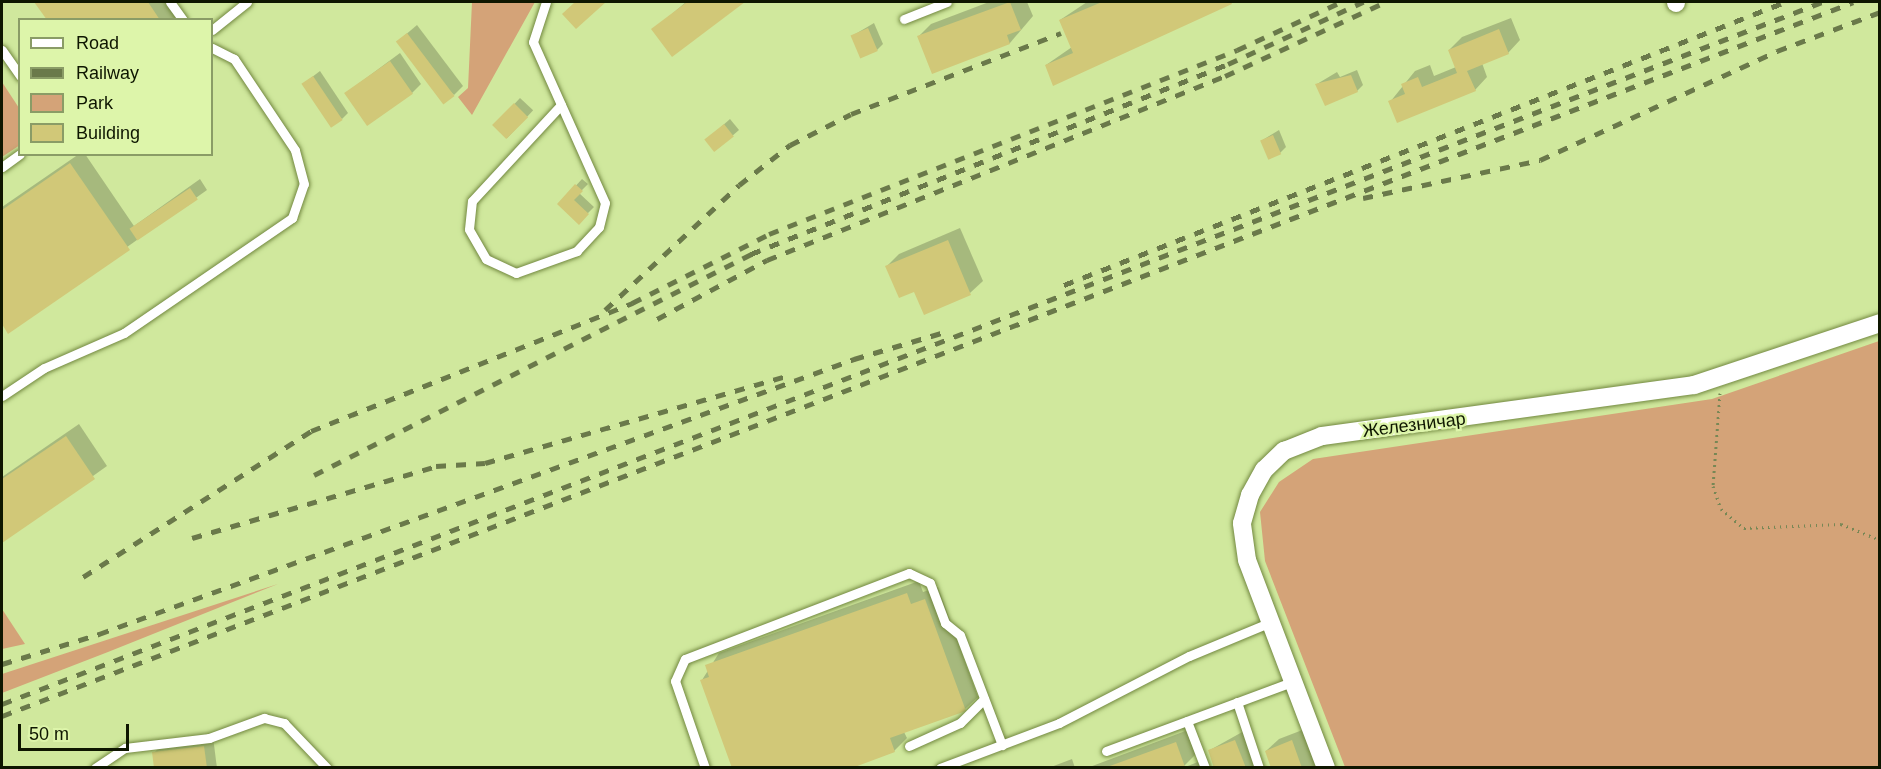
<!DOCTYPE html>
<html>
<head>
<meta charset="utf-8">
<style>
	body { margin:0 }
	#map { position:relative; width:1881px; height:769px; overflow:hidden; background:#d0e89d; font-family:Helvetica,sans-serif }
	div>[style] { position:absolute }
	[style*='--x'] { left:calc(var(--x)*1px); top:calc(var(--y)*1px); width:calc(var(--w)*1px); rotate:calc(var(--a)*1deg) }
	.green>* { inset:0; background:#d4a378 }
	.shadow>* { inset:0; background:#0003; transform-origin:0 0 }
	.building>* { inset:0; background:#d1c878; transform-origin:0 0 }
	.path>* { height:3px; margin-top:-1.5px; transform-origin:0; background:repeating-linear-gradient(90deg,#778755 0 1.5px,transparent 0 6px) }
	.roads { filter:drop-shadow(0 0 2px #728840) drop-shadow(0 0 2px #728840) }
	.lane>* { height:9px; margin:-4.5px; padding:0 4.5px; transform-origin:4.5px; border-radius:4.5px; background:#fff }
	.street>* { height:18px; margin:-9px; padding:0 9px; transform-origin:9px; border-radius:9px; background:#fff }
	.rail>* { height:4.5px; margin-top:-2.25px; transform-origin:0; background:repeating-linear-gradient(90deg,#6a794a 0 10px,transparent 0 20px) }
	span { translate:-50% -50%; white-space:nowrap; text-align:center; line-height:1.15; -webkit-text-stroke:4.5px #ddf5aa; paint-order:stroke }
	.street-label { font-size:18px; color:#0e1600 }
	.frame { position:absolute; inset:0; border:3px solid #0e1600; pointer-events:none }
	.legend { position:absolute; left:18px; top:18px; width:195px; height:138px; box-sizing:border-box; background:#ddf5aa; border:2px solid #8a9c66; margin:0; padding:8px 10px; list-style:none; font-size:18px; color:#0e1600 }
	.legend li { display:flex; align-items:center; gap:12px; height:30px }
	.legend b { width:30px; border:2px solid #8a9c66 }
	.scale { position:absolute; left:18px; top:724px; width:111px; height:27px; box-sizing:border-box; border:3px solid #0e1600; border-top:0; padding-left:8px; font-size:18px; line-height:21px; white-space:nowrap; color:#0e1600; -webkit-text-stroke:4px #ddf5aa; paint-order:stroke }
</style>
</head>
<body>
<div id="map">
	<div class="green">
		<i style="clip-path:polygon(472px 2px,535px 2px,472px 115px,458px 97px,468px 88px)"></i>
		<i style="clip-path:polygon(2px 82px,19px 108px,20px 145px,2px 157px)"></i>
		<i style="clip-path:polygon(1879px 341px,1879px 767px,1345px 767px,1265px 561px,1260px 512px,1279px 482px,1313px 459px,1712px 399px)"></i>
		<i style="clip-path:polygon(278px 584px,108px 652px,2px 693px,2px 674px)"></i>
		<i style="clip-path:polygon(2px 609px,25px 644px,2px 649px)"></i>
	</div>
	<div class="shadow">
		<i style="clip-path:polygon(36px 2px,169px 2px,181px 20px,49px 20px)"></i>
		<i style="clip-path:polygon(686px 2px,743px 2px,672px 55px,653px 30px)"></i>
		<i style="clip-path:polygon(989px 2px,1027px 2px,1033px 16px,1010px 43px,933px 72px,919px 36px,931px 24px)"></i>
		<i style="clip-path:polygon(1087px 2px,1233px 2px,1054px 84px,1046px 65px,1072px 47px,1060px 20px)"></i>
		<i style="clip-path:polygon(1511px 18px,1520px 40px,1508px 53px,1482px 63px,1487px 77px,1475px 90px,1390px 102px,1415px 71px,1430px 65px,1434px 76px,1456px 67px,1449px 50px,1462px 37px)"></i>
		<i style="clip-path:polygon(874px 23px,883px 44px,877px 50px,852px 36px)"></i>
		<i style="clip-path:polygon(417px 25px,463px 86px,454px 95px,397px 42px)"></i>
		<i style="clip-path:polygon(400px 53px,421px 84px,412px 93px,346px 93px)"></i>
		<i style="clip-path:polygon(1357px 70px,1363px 85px,1357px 91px,1317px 84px,1337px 72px,1340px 77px)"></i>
		<i style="clip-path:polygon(320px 71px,348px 113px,342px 119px,303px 84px)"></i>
		<i style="left:520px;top:98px;width:18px;height:38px;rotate:43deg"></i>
		<i style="clip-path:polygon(730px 119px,739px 130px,716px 150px,713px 134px)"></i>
		<i style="clip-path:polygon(1279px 130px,1286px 147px,1280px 153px,1261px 141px)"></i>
		<i style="clip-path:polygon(79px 154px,85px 154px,134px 226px,200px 179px,207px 190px,8px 332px,2px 321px,2px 207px)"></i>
		<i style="clip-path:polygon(582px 179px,588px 184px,579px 193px,594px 207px,579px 222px,559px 204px)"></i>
		<i style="clip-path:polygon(960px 228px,983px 281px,970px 293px,915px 290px,887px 266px,899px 254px)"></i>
		<i style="clip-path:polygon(79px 424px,107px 466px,2px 541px,2px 477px)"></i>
		<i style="clip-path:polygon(919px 581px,923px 592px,938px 587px,978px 697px,965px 709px,904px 732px,907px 738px,894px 751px,702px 680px,719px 653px)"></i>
		<i style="clip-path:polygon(1305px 729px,1319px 768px,1273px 768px,1266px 751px,1279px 739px)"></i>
		<i style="clip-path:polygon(1188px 730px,1197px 753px,1182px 768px,1087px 768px)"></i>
		<i style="clip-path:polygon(1244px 731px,1258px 768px,1216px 768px,1210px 750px)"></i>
		<i style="clip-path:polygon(213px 737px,217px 768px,155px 768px,154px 753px,163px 743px)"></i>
		<i style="clip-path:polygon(1072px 759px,1075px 768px,1051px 768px,1051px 767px)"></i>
		<i style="clip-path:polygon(1205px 759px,1208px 768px,1183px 768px)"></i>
	</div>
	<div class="building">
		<i style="clip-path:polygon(34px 2px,148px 2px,160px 20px,47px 20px)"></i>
		<i style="clip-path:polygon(575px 2px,606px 2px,576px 29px,562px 14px)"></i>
		<i style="clip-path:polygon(687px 2px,745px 2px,672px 57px,651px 29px)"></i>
		<i style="clip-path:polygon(1010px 2px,1021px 30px,1007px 35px,1010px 44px,932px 74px,917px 36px)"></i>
		<i style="clip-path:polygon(1102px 2px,1231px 2px,1232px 4px,1053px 86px,1045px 65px,1073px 53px,1059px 20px)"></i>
		<i style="left:868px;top:28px;width:25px;height:19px;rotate:67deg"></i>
		<i style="clip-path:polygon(1499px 29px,1509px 54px,1467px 71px,1476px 91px,1397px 123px,1388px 101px,1405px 94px,1401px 84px,1418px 77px,1422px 87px,1457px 73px,1448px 50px)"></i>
		<i style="left:407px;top:33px;width:79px;height:14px;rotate:53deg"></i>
		<i style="left:390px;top:61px;width:40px;height:56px;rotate:55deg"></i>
		<i style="clip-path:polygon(1351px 75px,1358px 92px,1325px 106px,1315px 84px)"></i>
		<i style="left:313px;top:76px;width:53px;height:14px;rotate:56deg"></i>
		<i style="left:514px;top:103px;width:20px;height:31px;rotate:45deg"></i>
		<i style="left:724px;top:124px;width:16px;height:25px;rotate:52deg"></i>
		<i style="left:1273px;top:135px;width:21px;height:14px;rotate:67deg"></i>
		<i style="clip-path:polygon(70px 163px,130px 250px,8px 334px,2px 324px,2px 210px)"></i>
		<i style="clip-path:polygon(575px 184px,583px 191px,574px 200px,589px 214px,579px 225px,557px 204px)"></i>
		<i style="left:190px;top:188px;width:14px;height:73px;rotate:56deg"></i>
		<i style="clip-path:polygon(948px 240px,971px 295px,924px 315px,914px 292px,899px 298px,885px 266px)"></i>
		<i style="clip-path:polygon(66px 436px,95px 479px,2px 543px,2px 479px)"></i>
		<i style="clip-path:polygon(907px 593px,911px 604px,925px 599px,966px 711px,890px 738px,895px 752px,852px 768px,732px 768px,700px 680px,709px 677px,705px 665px)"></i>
		<i style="clip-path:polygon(1235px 740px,1246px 768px,1214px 768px,1208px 750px)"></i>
		<i style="clip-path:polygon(1292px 740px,1302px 768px,1271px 768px,1265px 751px)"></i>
		<i style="clip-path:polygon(1176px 742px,1185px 767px,1107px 768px,1107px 767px)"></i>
		<i style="clip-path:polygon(204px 746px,207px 768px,154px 768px,152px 752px)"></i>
	</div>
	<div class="path">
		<i style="--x:1720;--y:393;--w:93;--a:94.3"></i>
		<i style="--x:1713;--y:486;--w:24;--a:71"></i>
		<i style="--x:1721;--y:509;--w:30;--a:40"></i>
		<i style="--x:1744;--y:528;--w:97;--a:-2.4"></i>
		<i style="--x:1841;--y:524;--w:42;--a:22.3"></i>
	</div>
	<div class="roads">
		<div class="lane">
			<i style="--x:170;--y:2;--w:22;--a:54"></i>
			<i style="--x:546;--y:2;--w:42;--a:108"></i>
			<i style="--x:533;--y:42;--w:176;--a:65.9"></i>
			<i style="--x:605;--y:203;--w:25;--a:104"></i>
			<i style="--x:599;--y:227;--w:33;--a:133"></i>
			<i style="--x:577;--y:251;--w:65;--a:160.2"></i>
			<i style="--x:516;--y:273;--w:33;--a:-155"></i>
			<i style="--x:486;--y:259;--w:34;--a:-120"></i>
			<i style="--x:469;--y:229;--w:28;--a:-84"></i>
			<i style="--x:472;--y:201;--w:131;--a:-47.2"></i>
			<i style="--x:904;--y:19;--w:46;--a:-21.6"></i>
			<i style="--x:212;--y:30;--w:45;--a:-38.7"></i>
			<i style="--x:2;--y:50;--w:32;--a:55"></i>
			<i style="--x:2;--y:167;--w:22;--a:-36"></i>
			<i style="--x:2;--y:396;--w:50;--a:-33.7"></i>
			<i style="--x:44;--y:368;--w:87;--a:-23.6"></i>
			<i style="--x:124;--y:333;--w:204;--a:-34.4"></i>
			<i style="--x:292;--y:218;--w:36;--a:-71"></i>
			<i style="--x:304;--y:184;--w:35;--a:-105"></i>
			<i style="--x:295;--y:150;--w:110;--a:-123.8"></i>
			<i style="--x:234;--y:59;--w:25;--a:-153"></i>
			<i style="--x:1237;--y:702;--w:70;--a:71.6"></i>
			<i style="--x:1187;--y:721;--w:50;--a:69"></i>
			<i style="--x:909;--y:746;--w:56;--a:-24.3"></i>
			<i style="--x:960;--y:723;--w:34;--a:-45"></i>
			<i style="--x:1106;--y:751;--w:201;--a:-20.4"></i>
			<i style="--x:95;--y:768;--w:36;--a:-34"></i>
			<i style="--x:125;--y:748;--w:85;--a:-6.8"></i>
			<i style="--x:209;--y:738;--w:59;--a:-20"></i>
			<i style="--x:264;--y:718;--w:21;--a:14"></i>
			<i style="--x:284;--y:723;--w:62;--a:46.3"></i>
			<i style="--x:705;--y:768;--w:92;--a:-109"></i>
			<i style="--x:675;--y:681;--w:24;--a:-66"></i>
			<i style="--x:685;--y:659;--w:240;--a:-21"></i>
			<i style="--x:909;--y:573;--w:23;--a:25"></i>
			<i style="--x:930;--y:583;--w:43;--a:69.4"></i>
			<i style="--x:945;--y:623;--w:19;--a:39"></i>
			<i style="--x:960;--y:635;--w:118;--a:69.1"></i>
			<i style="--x:940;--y:768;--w:127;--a:-20.7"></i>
			<i style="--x:1059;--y:723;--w:146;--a:-27.3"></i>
			<i style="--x:1189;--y:656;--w:89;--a:-22.5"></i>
		</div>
		<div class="street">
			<i style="--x:1676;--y:2;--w:1;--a:90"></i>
			<i style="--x:1326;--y:768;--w:222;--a:-110.8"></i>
			<i style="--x:1247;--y:560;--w:37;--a:-98"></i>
			<i style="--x:1242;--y:523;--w:29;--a:-74"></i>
			<i style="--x:1250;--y:495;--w:29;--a:-61"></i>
			<i style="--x:1264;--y:470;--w:28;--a:-44"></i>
			<i style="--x:1284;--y:451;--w:41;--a:-21.5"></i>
			<i style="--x:1322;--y:436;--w:375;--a:-7.8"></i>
			<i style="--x:1694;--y:385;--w:196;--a:-18.4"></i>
		</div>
	</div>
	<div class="rail">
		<i style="--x:1363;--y:198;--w:181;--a:-12.1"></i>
		<i style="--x:1540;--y:160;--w:261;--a:-24.7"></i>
		<i style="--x:1777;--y:51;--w:110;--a:-20.7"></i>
		<i style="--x:1064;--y:285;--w:775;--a:-21.43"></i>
		<i style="--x:605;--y:310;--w:183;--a:-43"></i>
		<i style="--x:739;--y:185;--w:65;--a:-38.1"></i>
		<i style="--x:790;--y:145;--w:68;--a:-26.9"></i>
		<i style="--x:851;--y:114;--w:225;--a:-21.1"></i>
		<i style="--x:657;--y:319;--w:125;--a:-28.2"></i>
		<i style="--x:767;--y:260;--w:494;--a:-21.9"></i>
		<i style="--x:1225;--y:76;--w:176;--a:-24.8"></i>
		<i style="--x:314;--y:475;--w:490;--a:-26.8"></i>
		<i style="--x:751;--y:254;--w:513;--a:-21.72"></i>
		<i style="--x:1228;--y:64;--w:149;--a:-24.7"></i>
		<i style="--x:192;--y:538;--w:254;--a:-16.4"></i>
		<i style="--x:436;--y:466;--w:49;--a:-3.5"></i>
		<i style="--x:485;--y:463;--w:314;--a:-16.1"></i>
		<i style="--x:83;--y:577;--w:271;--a:-32.6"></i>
		<i style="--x:311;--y:431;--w:346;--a:-21.7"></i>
		<i style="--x:632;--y:303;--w:153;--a:-26.7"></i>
		<i style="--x:769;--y:234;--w:503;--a:-21.46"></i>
		<i style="--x:1237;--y:50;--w:115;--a:-24.8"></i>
		<i style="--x:2;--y:664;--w:102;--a:-17.2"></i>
		<i style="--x:99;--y:634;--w:804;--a:-20.01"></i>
		<i style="--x:854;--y:359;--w:91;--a:-16.6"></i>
		<i style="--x:2;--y:704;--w:1951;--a:-21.09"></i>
		<i style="--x:2;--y:716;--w:1984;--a:-21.09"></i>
	</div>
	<div class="street-label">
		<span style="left:1414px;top:425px;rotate:-7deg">Железничар</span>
	</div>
	<div class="frame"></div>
	<ul class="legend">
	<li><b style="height:8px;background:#fff"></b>Road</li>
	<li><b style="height:8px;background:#6a794a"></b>Railway</li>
	<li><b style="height:16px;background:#d4a378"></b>Park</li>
	<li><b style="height:16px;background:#d1c878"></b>Building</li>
	</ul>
	<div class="scale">50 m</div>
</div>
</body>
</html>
